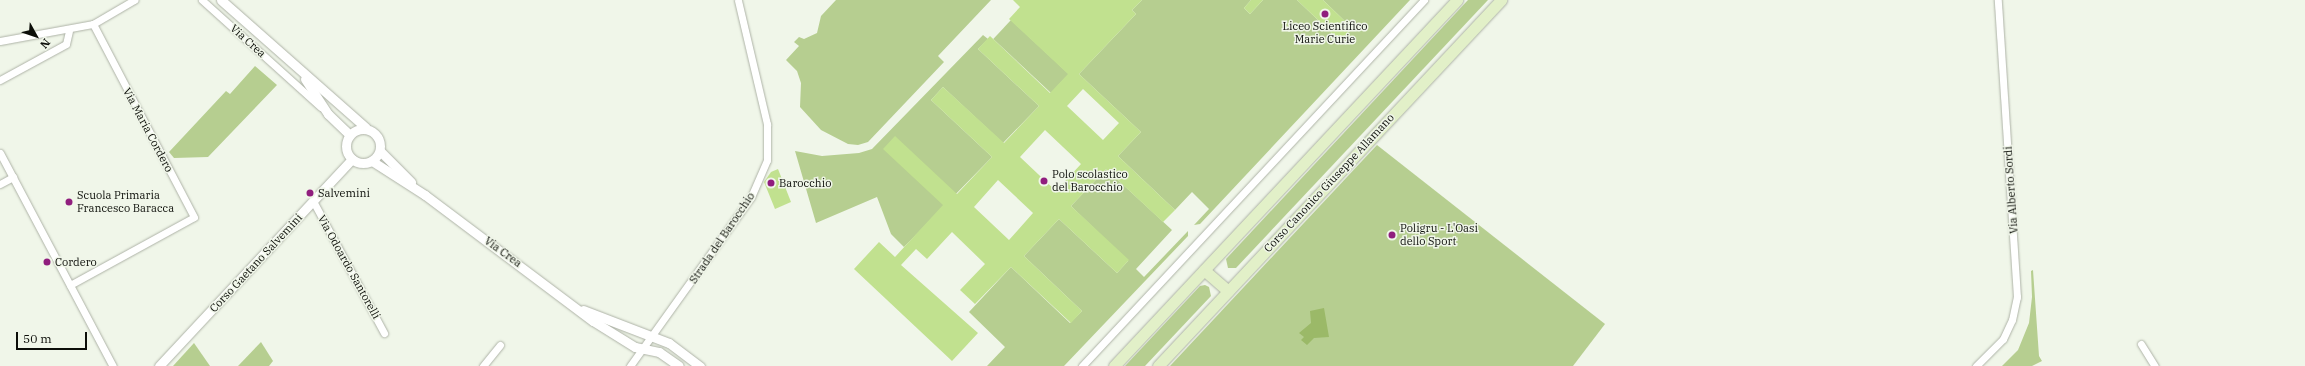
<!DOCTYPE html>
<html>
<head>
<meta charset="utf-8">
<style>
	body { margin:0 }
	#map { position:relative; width:2305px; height:366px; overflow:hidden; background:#f0f6e9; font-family:"IBM Plex Serif",serif }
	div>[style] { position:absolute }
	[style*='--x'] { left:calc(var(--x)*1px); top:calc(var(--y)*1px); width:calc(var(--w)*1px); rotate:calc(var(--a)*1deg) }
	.green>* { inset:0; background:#b6ce90; transform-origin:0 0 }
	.water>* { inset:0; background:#9bb968 }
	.building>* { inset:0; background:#c1e18f }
	.roads { filter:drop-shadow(0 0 1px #aeb3a7) drop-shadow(0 0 1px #aeb3a7) }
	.minor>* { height:7px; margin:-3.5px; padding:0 3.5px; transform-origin:3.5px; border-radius:3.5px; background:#fff }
	.tertiary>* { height:9px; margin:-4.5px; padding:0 4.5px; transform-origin:4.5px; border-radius:4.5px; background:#fff }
	.tertiary>.ring { margin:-4.5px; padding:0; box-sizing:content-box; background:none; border:9px solid #fff; border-radius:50% }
	.secondary>* { height:11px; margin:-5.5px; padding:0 5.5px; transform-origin:5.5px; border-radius:5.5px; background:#e2f0c8 }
	.dots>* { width:11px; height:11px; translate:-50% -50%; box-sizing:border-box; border:2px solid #f0f6e9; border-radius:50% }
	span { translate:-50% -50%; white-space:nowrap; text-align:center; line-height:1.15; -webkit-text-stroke:3px #f0f6e9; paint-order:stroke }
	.poi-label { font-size:11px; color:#0c0e09 }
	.left { translate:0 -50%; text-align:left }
	.street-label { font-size:11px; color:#0c0e09 }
	.north { position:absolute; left:16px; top:16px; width:40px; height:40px; -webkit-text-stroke:3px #f0f6e9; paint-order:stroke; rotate:130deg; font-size:11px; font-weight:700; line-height:16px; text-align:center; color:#0c0e09 }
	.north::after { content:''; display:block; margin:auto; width:14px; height:18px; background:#0c0e09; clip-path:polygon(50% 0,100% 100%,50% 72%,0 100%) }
	.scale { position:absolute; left:16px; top:332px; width:71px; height:18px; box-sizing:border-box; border:2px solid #0c0e09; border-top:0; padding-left:5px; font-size:12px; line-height:14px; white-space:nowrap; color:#0c0e09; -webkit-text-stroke:3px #f0f6e9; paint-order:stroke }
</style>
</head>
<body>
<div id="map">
	<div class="green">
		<i style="clip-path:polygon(836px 0,991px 0,938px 56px,944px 62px,868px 142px,858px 145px,848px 144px,821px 130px,800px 107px,801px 83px,797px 71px,786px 60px,799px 46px,794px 42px,799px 37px,804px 39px,817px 33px,821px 16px)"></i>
		<i style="clip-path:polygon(1142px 0,1251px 0,1244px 8px,1250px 14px,1263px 0,1297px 0,1340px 41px,1352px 28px,1323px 0,1410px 0,1200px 224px,1194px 225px,1209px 209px,1192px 192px,1175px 210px,1118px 156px,1141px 132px,1079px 74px,1136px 14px,1132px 10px)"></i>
		<i style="clip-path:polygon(1468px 0,1488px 0,1236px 268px,1228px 268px,1226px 259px)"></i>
		<i style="left:1011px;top:20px;width:79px;height:26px;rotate:43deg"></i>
		<i style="clip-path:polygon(983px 35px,988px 39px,978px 49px,1039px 106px,1003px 143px,943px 87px,931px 100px,992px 157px,904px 247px,891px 234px,877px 197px,816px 223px,795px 151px,822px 156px,859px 153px,872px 149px)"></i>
		<i style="clip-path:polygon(255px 66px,277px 85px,208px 157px,174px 158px,169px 152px,226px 91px,230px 94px)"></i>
		<i style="clip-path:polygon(1377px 145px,1605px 324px,1573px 366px,1170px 366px)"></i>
		<i style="clip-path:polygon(1106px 169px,1172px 230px,1136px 269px,1144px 277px,1188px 231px,1188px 236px,1064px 366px,987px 366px,1005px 347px,969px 312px,1011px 267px,1070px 323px,1082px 311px,1024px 256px,1059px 219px,1117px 273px,1128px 261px,1071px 206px)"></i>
		<i style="clip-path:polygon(2033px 270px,2039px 356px,2042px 361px,2032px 366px,2002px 366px,2018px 350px,2029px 323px,2032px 297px,2031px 271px)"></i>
		<i style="clip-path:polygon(1205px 285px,1209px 287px,1211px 296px,1145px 366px,1125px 366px,1200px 286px)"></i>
		<i style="clip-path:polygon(261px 342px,273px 361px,269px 366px,238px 366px)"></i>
		<i style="clip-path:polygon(194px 343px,210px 366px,173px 366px)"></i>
	</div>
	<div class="water">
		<i style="clip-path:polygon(1324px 308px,1329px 337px,1314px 338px,1307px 345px,1301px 340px,1304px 337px,1299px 333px,1311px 323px,1310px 311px)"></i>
	</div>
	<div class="building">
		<i style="clip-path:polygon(evenodd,1013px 0,1142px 0,1132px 10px,1136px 14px,1079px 74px,1141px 132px,1118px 156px,1175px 210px,1163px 222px,1106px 169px,1071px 206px,1129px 260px,1117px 273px,1059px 219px,1024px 256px,1082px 311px,1071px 323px,1011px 267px,975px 304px,960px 290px,985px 264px,952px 232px,927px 259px,916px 249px,901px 265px,978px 333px,952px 361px,854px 269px,879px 242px,895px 257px,943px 205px,883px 149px,895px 136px,957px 194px,992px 157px,931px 100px,943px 87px,1004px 143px,1039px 106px,978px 49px,990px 36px,1050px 93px,1068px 74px,1009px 19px,1020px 7px,1013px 0,1083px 89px,1119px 123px,1103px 140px,1067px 106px,1083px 89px,1013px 0,1045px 130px,1081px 164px,1056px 191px,1020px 157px,1045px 130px,1013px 0,998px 180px,1033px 213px,1009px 240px,974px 207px,998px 180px)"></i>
		<i style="clip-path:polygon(1251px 0,1263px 0,1250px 14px,1244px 8px)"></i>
		<i style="clip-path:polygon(1297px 0,1323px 0,1352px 28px,1340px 41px)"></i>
		<i style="clip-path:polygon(778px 169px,791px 202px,775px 209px,764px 182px,771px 172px)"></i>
	</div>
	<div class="roads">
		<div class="minor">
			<i style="--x:202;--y:0;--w:160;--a:42"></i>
			<i style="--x:0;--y:41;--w:95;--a:-10.4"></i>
			<i style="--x:93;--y:24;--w:48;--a:-30.3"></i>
			<i style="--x:0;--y:80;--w:75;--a:-28.6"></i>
			<i style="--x:66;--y:44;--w:13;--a:-77"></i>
			<i style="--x:0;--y:153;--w:241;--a:62.1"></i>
			<i style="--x:0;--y:184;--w:15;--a:-28"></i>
			<i style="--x:313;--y:201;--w:150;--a:61.7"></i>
			<i style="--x:70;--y:285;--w:141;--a:-28.7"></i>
			<i style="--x:194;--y:217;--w:218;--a:-117.6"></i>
			<i style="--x:2141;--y:344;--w:26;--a:58"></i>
			<i style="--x:483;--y:366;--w:27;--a:-51"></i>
			<i style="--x:630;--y:366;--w:208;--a:-54.4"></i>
			<i style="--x:751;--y:197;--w:40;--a:-66.6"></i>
			<i style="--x:767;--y:160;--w:36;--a:-90"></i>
			<i style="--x:767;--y:124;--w:127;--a:-103.2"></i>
			<i style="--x:1082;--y:366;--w:501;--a:-46.94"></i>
			<i style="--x:1976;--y:366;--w:38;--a:-45"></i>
			<i style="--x:2003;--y:339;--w:21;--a:-65"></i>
			<i style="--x:2012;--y:320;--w:24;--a:-78"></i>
			<i style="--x:2017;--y:297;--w:298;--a:-93.7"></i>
		</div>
		<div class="tertiary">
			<i style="--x:221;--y:0;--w:193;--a:41.4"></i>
			<i style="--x:305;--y:79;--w:42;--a:56.7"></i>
			<i style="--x:328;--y:114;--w:30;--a:44"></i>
			<i class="ring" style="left:346px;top:129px;width:25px;height:25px"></i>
			<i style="--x:380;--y:151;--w:44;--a:45"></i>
			<i style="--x:372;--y:161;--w:63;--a:32.7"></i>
			<i style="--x:425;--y:195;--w:210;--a:36.9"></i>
			<i style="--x:593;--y:321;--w:49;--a:31.8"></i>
			<i style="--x:635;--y:347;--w:25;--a:12"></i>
			<i style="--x:659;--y:352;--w:24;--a:35"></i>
			<i style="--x:583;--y:310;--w:92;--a:21"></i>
			<i style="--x:669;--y:343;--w:39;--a:37"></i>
			<i style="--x:159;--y:366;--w:283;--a:-47"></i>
		</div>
		<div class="secondary">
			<i style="--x:1204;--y:270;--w:32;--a:41"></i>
			<i style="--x:1114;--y:366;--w:502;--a:-46.86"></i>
			<i style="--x:1158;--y:366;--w:502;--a:-46.86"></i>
		</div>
	</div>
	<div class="dots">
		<i style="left:1325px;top:14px;background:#901e7e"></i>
		<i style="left:1044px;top:181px;background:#901e7e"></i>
		<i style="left:771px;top:183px;background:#901e7e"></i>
		<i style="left:310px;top:193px;background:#901e7e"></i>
		<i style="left:69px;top:202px;background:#901e7e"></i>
		<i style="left:1392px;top:235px;background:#901e7e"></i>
		<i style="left:47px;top:262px;background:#901e7e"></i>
	</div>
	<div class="poi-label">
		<span style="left:1325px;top:33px">Liceo Scientifico<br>Marie Curie</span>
		<span class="left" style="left:1052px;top:181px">Polo scolastico<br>del Barocchio</span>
		<span class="left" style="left:779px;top:183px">Barocchio</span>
		<span class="left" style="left:318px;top:193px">Salvemini</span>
		<span class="left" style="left:77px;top:202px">Scuola Primaria<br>Francesco Baracca</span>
		<span class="left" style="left:1400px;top:235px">Poligru - L'Oasi<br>dello Sport</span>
		<span class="left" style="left:55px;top:262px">Cordero</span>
	</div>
	<div class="street-label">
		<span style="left:248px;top:41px;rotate:42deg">Via Crea</span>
		<span style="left:148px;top:130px;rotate:62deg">Via Maria Cordero</span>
		<span style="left:1329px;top:183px;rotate:-47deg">Corso Canonico Giuseppe Allamano</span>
		<span style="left:2011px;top:190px;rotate:-94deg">Via Alberto Sordi</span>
		<span style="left:722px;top:238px;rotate:-56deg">Strada del Barocchio</span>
		<span style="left:503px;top:252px;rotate:36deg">Via Crea</span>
		<span style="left:256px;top:263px;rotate:-47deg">Corso Gaetano Salvemini</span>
		<span style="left:349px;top:267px;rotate:61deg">Via Odoardo Santorelli</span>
	</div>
	<div class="north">N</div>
	<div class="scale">50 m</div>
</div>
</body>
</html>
